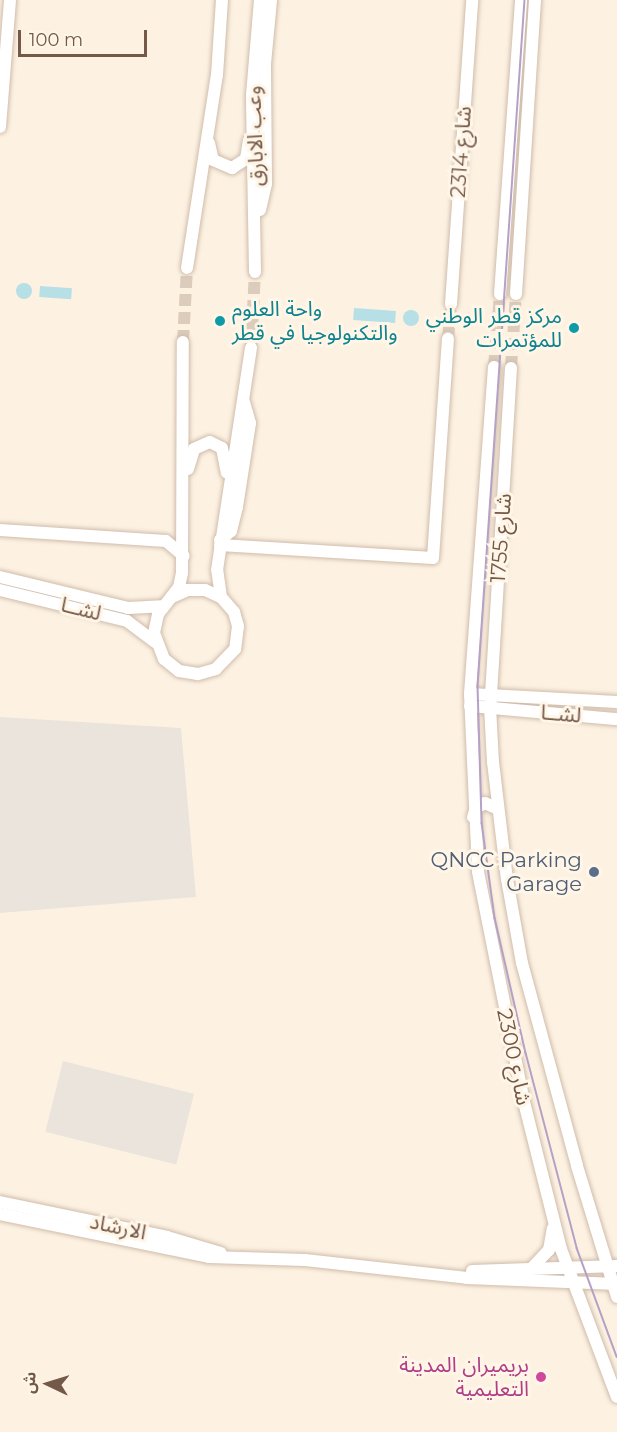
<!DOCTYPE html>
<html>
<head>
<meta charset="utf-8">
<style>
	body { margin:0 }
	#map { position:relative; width:617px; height:1432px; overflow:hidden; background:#fdf2e2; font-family:Montserrat,"Noto Sans Arabic",sans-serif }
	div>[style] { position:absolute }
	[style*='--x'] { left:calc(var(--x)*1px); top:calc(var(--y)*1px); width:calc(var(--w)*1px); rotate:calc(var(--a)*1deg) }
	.industrial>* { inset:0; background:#ebe4dd; transform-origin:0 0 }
	.water>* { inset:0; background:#b6dfe6; transform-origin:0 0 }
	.round { border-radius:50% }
	.minor-tunnel>* { height:12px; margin-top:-6px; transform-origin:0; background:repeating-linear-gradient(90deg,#dbccbc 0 12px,transparent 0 18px) }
	.roads { filter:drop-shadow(0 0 2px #d0bcab) drop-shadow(0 0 2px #d0bcab) }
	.minor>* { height:12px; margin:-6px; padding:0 6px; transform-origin:6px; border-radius:6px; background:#fff }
	.tram>* { height:1.5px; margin:-0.75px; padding:0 0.75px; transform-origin:0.75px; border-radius:0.75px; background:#b5a1c6 }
	.dots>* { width:16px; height:16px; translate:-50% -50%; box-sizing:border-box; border:3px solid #fff6e8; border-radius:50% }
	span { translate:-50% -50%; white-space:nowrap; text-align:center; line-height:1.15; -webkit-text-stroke:6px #fff6e8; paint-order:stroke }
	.street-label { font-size:21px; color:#745848 }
	.culture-label { font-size:21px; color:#0d838f }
	.left { translate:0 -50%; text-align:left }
	.right { translate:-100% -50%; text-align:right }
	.service-label { font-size:21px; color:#4e5e75 }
	.hotel-label { font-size:21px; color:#b23c85 }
	.north { position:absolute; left:18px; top:1354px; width:60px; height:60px; -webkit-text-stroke:4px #fff6e8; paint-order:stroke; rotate:274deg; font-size:16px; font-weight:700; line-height:24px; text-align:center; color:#745848 }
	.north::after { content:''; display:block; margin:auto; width:21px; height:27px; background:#745848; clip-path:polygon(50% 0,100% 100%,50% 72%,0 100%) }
	.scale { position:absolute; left:18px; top:30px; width:129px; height:27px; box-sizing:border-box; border:3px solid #745848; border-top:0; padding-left:8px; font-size:18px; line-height:21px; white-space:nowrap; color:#745848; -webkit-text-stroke:4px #fff6e8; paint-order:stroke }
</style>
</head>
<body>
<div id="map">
	<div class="industrial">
		<i style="clip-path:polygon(0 717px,181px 728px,196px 897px,0 913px)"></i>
		<i style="left:63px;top:1061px;width:135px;height:73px;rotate:14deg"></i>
	</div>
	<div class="water">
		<i class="round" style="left:16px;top:283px;width:16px;height:16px"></i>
		<i style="left:40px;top:286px;width:32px;height:11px;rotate:4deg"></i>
		<i style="left:354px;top:308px;width:42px;height:12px;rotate:4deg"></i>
		<i class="round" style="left:403px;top:310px;width:16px;height:16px"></i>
	</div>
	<div class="minor-tunnel">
		<i style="--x:448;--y:339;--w:35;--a:-85"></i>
		<i style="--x:183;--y:342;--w:74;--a:-86.9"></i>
		<i style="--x:251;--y:348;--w:76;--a:-87"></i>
		<i style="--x:494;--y:367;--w:73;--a:-85.3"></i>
		<i style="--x:511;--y:368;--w:74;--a:-86.1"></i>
	</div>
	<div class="roads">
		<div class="minor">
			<i style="--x:0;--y:127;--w:127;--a:-85.5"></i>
			<i style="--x:209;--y:143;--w:17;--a:77"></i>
			<i style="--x:213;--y:160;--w:21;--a:23"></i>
			<i style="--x:232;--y:168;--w:17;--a:-33"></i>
			<i style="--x:246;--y:159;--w:19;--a:-81"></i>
			<i style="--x:260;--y:210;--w:27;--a:-77"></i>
			<i style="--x:266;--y:184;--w:120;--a:-90.5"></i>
			<i style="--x:265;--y:64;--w:64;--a:-84.6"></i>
			<i style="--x:187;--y:268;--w:195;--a:-81.2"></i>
			<i style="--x:217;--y:75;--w:75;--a:-86.2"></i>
			<i style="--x:255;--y:272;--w:177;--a:-91"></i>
			<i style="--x:252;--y:95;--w:95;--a:-85.2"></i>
			<i style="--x:500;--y:294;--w:295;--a:-85.9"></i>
			<i style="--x:516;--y:294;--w:295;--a:-86.3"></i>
			<i style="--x:451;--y:304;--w:305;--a:-86"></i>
			<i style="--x:494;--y:367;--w:328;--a:94.2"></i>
			<i style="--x:470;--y:694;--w:178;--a:87.4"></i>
			<i style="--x:478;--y:872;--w:230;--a:78.7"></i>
			<i style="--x:523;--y:1098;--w:156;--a:75.9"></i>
			<i style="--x:561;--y:1249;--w:158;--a:69.3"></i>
			<i style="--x:511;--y:368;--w:340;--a:93.5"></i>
			<i style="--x:490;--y:707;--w:55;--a:86.9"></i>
			<i style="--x:493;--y:762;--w:118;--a:83.2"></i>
			<i style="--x:507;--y:879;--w:85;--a:79.9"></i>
			<i style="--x:522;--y:963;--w:210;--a:74.8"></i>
			<i style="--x:577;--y:1166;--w:137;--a:73"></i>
			<i style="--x:188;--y:469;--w:21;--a:-73"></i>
			<i style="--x:194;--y:449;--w:17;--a:-24"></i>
			<i style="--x:210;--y:442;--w:13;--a:27"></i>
			<i style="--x:222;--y:448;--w:25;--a:79"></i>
			<i style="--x:0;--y:530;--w:166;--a:3.8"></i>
			<i style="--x:166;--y:541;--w:23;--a:40"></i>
			<i style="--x:220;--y:540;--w:14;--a:-39"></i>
			<i style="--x:231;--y:531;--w:25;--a:-76"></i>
			<i style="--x:237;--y:507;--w:85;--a:-81.2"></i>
			<i style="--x:250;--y:423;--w:22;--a:-106"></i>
			<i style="--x:220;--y:545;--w:213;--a:3.5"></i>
			<i style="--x:433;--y:558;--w:220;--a:-86.1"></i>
			<i style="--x:0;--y:577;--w:132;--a:13.6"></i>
			<i style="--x:128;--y:608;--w:34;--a:-3"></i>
			<i style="--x:0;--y:590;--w:131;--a:13.7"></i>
			<i style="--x:127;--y:621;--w:35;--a:37"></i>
			<i style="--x:172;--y:597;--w:17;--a:-24"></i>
			<i style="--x:188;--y:590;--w:17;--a:0"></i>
			<i style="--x:205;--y:590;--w:17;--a:24"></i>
			<i style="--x:221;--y:597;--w:20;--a:49"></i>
			<i style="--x:234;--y:612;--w:15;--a:74"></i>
			<i style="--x:238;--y:626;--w:23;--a:97"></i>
			<i style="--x:235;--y:649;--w:28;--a:134"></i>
			<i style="--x:216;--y:669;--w:19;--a:164"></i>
			<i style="--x:198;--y:674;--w:19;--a:-171"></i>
			<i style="--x:179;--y:671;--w:19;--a:-141"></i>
			<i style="--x:164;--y:659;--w:28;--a:-111"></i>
			<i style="--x:154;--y:633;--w:19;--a:-78"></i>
			<i style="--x:158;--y:614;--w:34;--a:-52"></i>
			<i style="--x:179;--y:587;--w:14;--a:-78"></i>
			<i style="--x:182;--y:573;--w:231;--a:-89.8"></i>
			<i style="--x:221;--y:597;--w:27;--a:-98"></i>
			<i style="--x:217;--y:570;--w:225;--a:-81.3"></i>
			<i style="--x:470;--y:694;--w:147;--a:3.1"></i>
			<i style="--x:470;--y:706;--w:148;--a:5.1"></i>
			<i style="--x:473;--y:817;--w:9;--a:-72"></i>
			<i style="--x:476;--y:808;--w:10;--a:-29"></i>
			<i style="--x:485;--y:803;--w:14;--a:25"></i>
			<i style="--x:0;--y:1202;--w:171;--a:11.8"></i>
			<i style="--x:167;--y:1237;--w:56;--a:16.5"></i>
			<i style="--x:0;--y:1214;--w:213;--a:11.6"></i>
			<i style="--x:209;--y:1257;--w:96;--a:1.8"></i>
			<i style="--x:305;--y:1260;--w:163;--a:6.3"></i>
			<i style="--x:467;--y:1278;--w:150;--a:2.3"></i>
			<i style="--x:531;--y:1269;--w:26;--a:-47"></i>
			<i style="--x:549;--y:1250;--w:22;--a:-80"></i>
			<i style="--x:472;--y:1271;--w:145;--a:-2"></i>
		</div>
	</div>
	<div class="tram">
		<i style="--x:525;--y:0;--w:688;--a:93.92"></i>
		<i style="--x:478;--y:686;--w:137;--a:88.3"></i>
		<i style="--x:482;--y:823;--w:96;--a:82.2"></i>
		<i style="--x:495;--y:918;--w:139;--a:77.1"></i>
		<i style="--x:526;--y:1053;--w:202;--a:75.3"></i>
		<i style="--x:577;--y:1248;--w:116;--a:69.8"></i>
	</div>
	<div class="dots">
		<i style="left:220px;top:321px;background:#0f9aa8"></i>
		<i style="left:574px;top:328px;background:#0f9aa8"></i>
		<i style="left:594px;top:872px;background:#5c6f8a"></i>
		<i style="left:541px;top:1377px;background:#d1479c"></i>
	</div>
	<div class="street-label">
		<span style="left:255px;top:136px;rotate:-92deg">وعب الابارق</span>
		<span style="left:461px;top:152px;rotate:-86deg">شارع 2314</span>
		<span style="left:501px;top:538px;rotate:-86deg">شارع 1755</span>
		<span style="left:81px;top:609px;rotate:14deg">لشــا</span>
		<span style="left:561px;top:714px;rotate:5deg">لشــا</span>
		<span style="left:514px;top:1057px;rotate:78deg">شارع 2300</span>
		<span style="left:118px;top:1227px;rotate:12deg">الارشاد</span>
	</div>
	<div class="culture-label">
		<span class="left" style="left:232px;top:321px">واحة العلوم<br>والتكنولوجيا في قطر</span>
		<span class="right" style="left:562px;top:328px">مركز قطر الوطني<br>للمؤتمرات</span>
	</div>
	<div class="service-label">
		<span class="right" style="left:582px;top:872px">QNCC Parking<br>Garage</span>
	</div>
	<div class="hotel-label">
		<span class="right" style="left:529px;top:1377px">بريميران المدينة<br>التعليمية</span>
	</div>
	<div class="north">ش</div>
	<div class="scale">100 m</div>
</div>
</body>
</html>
